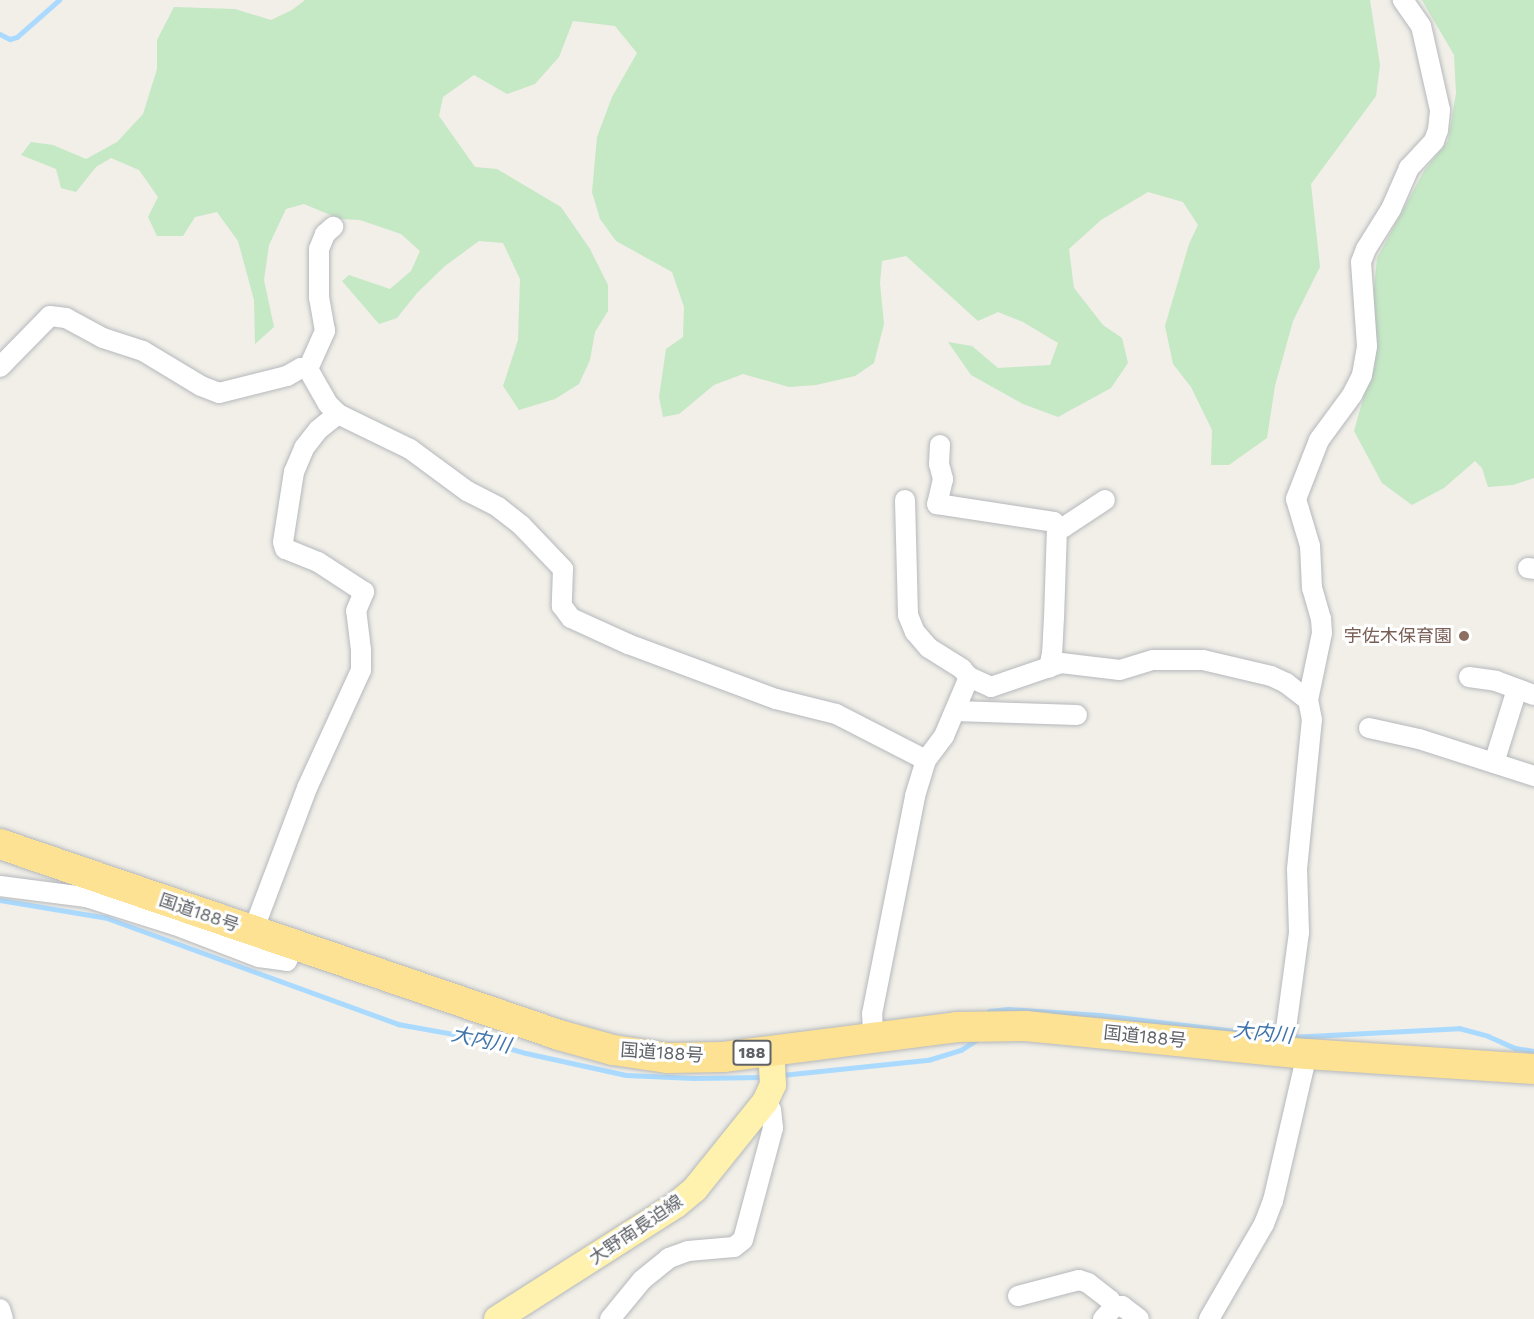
<!DOCTYPE html>
<html>
<head>
<meta charset="utf-8">
<style>
	body { margin:0 }
	#map { position:relative; width:1534px; height:1319px; overflow:hidden; background:#f1efe8; font-family:"Work Sans","Noto Sans JP",sans-serif }
	div>[style] { position:absolute }
	[style*='--x'] { left:calc(var(--x)*1px); top:calc(var(--y)*1px); width:calc(var(--w)*1px); rotate:calc(var(--a)*1deg) }
	.green>* { inset:0; background:#c5e8c5 }
	.stream>* { height:4.5px; margin:-2.25px; padding:0 2.25px; transform-origin:2.25px; border-radius:2.25px; background:#aadaff }
	.roads { filter:drop-shadow(0 0 2px #b5b8bc) drop-shadow(0 0 2px #b5b8bc) }
	.minor>* { height:20px; margin:-10px; padding:0 10px; transform-origin:10px; border-radius:10px; background:#fff }
	.major>* { height:26px; margin:-13px; padding:0 13px; transform-origin:13px; border-radius:13px; background:#fff2af }
	.highway>* { height:30px; margin:-15px; padding:0 15px; transform-origin:15px; border-radius:15px; background:#fde293 }
	.dots>* { width:16px; height:16px; translate:-50% -50%; box-sizing:border-box; border:3px solid #fff; border-radius:50% }
	span { translate:-50% -50%; white-space:nowrap; text-align:center; line-height:1.15; -webkit-text-stroke:6px #fff; paint-order:stroke }
	.shield-label span { padding:2px 4px; background:#fff; border:2px solid; border-radius:4px; -webkit-text-stroke-width:0 }
	.shield-label { font-size:16px; color:#5f6368; font-weight:700 }
	.education-label { font-size:18px; color:#785e54 }
	.right { translate:-100% -50%; text-align:right }
	.street-label { font-size:18px; color:#5f6368 }
	.water-label { font-size:20px; color:#4174aa; font-style:italic }
</style>
</head>
<body>
<div id="map">
	<div class="green">
		<i style="clip-path:polygon(305px 0,1370px 0,1380px 65px,1376px 96px,1311px 184px,1320px 267px,1293px 321px,1275px 386px,1267px 438px,1229px 465px,1211px 465px,1212px 430px,1191px 387px,1173px 364px,1165px 326px,1189px 244px,1198px 225px,1183px 202px,1148px 192px,1101px 220px,1069px 249px,1074px 288px,1103px 325px,1122px 338px,1128px 363px,1111px 388px,1058px 417px,1023px 404px,971px 375px,948px 342px,972px 346px,998px 368px,1050px 365px,1058px 343px,1023px 322px,998px 312px,978px 321px,906px 256px,882px 261px,880px 283px,884px 324px,874px 363px,855px 376px,816px 385px,789px 387px,743px 374px,714px 385px,679px 414px,663px 417px,659px 397px,666px 349px,683px 337px,684px 307px,672px 272px,616px 241px,600px 219px,592px 192px,597px 137px,612px 97px,637px 53px,615px 26px,573px 21px,559px 57px,535px 84px,507px 94px,474px 75px,443px 97px,439px 116px,475px 167px,497px 169px,561px 207px,590px 249px,608px 285px,608px 311px,595px 332px,590px 360px,579px 384px,555px 399px,519px 410px,503px 386px,518px 340px,520px 279px,503px 243px,479px 241px,445px 266px,417px 293px,397px 318px,379px 324px,342px 281px,349px 275px,390px 289px,411px 271px,420px 251px,401px 234px,360px 220px,340px 219px,304px 204px,286px 209px,269px 245px,264px 280px,274px 327px,255px 344px,254px 300px,238px 241px,217px 212px,195px 217px,183px 236px,157px 236px,148px 217px,158px 197px,139px 170px,111px 158px,96px 167px,76px 192px,61px 188px,56px 169px,21px 155px,31px 142px,53px 145px,86px 159px,117px 142px,143px 114px,157px 69px,157px 40px,174px 7px,235px 9px,271px 20px,292px 10px)"></i>
		<i style="clip-path:polygon(1422px 0,1534px 0,1534px 478px,1513px 485px,1488px 487px,1482px 468px,1475px 461px,1444px 488px,1412px 505px,1382px 483px,1354px 431px,1376px 353px,1373px 299px,1377px 258px,1424px 171px,1448px 141px,1456px 93px,1454px 55px)"></i>
	</div>
	<div class="stream">
		<i style="--x:0;--y:34;--w:11;--a:27"></i>
		<i style="--x:10;--y:39;--w:7;--a:-16"></i>
		<i style="--x:17;--y:37;--w:56;--a:-41.4"></i>
		<i style="--x:0;--y:900;--w:109;--a:9.5"></i>
		<i style="--x:107;--y:918;--w:310;--a:20"></i>
		<i style="--x:398;--y:1024;--w:68;--a:10.2"></i>
		<i style="--x:465;--y:1036;--w:63;--a:15.6"></i>
		<i style="--x:526;--y:1053;--w:102;--a:12.4"></i>
		<i style="--x:626;--y:1075;--w:68;--a:2.5"></i>
		<i style="--x:694;--y:1078;--w:70;--a:-0.8"></i>
		<i style="--x:989;--y:1011;--w:19;--a:-6"></i>
		<i style="--x:1008;--y:1009;--w:92;--a:3.7"></i>
		<i style="--x:1100;--y:1015;--w:180;--a:6.7"></i>
		<i style="--x:1290;--y:1037;--w:169;--a:-3"></i>
		<i style="--x:1459;--y:1028;--w:30;--a:15"></i>
		<i style="--x:1488;--y:1036;--w:30;--a:24"></i>
		<i style="--x:1515;--y:1048;--w:19;--a:9"></i>
		<i style="--x:782;--y:1075;--w:147;--a:-5.9"></i>
		<i style="--x:928;--y:1060;--w:34;--a:-17"></i>
		<i style="--x:961;--y:1050;--w:17;--a:-33"></i>
	</div>
	<div class="roads">
		<div class="minor">
			<i style="--x:0;--y:367;--w:71;--a:-45.6"></i>
			<i style="--x:50;--y:316;--w:16;--a:7"></i>
			<i style="--x:66;--y:318;--w:42;--a:28.4"></i>
			<i style="--x:103;--y:338;--w:42;--a:18"></i>
			<i style="--x:143;--y:351;--w:68;--a:31.1"></i>
			<i style="--x:201;--y:386;--w:19;--a:21"></i>
			<i style="--x:219;--y:393;--w:70;--a:-14"></i>
			<i style="--x:287;--y:376;--w:16;--a:-30"></i>
			<i style="--x:301;--y:368;--w:7;--a:8"></i>
			<i style="--x:308;--y:369;--w:40;--a:60.3"></i>
			<i style="--x:328;--y:404;--w:14;--a:45"></i>
			<i style="--x:338;--y:414;--w:80;--a:25.9"></i>
			<i style="--x:410;--y:449;--w:71;--a:36.4"></i>
			<i style="--x:467;--y:491;--w:35;--a:27"></i>
			<i style="--x:498;--y:507;--w:29;--a:38"></i>
			<i style="--x:521;--y:525;--w:61;--a:46.3"></i>
			<i style="--x:563;--y:569;--w:37;--a:92"></i>
			<i style="--x:562;--y:606;--w:15;--a:53"></i>
			<i style="--x:571;--y:618;--w:63;--a:24.5"></i>
			<i style="--x:628;--y:644;--w:158;--a:20.4"></i>
			<i style="--x:776;--y:699;--w:62;--a:14"></i>
			<i style="--x:836;--y:714;--w:101;--a:27.1"></i>
			<i style="--x:308;--y:369;--w:42;--a:-65.9"></i>
			<i style="--x:325;--y:331;--w:34;--a:-100"></i>
			<i style="--x:319;--y:298;--w:49;--a:-90"></i>
			<i style="--x:319;--y:249;--w:16;--a:-68"></i>
			<i style="--x:325;--y:234;--w:11;--a:-41"></i>
			<i style="--x:940;--y:445;--w:19;--a:93"></i>
			<i style="--x:939;--y:464;--w:16;--a:75"></i>
			<i style="--x:943;--y:479;--w:26;--a:103"></i>
			<i style="--x:937;--y:504;--w:118;--a:8.7"></i>
			<i style="--x:1054;--y:522;--w:7;--a:63"></i>
			<i style="--x:1057;--y:528;--w:89;--a:91.9"></i>
			<i style="--x:1054;--y:617;--w:36;--a:93"></i>
			<i style="--x:1052;--y:653;--w:15;--a:101"></i>
			<i style="--x:905;--y:500;--w:115;--a:88.5"></i>
			<i style="--x:908;--y:615;--w:18;--a:68"></i>
			<i style="--x:915;--y:632;--w:21;--a:49"></i>
			<i style="--x:929;--y:648;--w:39;--a:32"></i>
			<i style="--x:962;--y:669;--w:11;--a:49"></i>
			<i style="--x:969;--y:677;--w:24;--a:24"></i>
			<i style="--x:991;--y:687;--w:74;--a:-18.9"></i>
			<i style="--x:1061;--y:663;--w:59;--a:6.8"></i>
			<i style="--x:1120;--y:670;--w:34;--a:-17"></i>
			<i style="--x:1153;--y:660;--w:50;--a:0"></i>
			<i style="--x:1203;--y:660;--w:70;--a:13.2"></i>
			<i style="--x:1271;--y:676;--w:17;--a:25"></i>
			<i style="--x:1286;--y:683;--w:28;--a:38"></i>
			<i style="--x:1057;--y:528;--w:7;--a:-8"></i>
			<i style="--x:1064;--y:527;--w:49;--a:-33.4"></i>
			<i style="--x:1528;--y:568;--w:6;--a:9"></i>
			<i style="--x:1469;--y:677;--w:27;--a:8"></i>
			<i style="--x:1496;--y:681;--w:40;--a:20.2"></i>
			<i style="--x:955;--y:711;--w:122;--a:1.9"></i>
			<i style="--x:1369;--y:728;--w:51;--a:12.4"></i>
			<i style="--x:1419;--y:739;--w:121;--a:17.8"></i>
			<i style="--x:1494;--y:763;--w:77;--a:-72.7"></i>
			<i style="--x:0;--y:886;--w:87;--a:7.3"></i>
			<i style="--x:86;--y:897;--w:93;--a:17.5"></i>
			<i style="--x:175;--y:925;--w:90;--a:20.9"></i>
			<i style="--x:259;--y:957;--w:28;--a:8"></i>
			<i style="--x:287;--y:961;--w:17;--a:-69"></i>
			<i style="--x:253;--y:931;--w:153;--a:-69.3"></i>
			<i style="--x:307;--y:788;--w:130;--a:-65.4"></i>
			<i style="--x:361;--y:670;--w:20;--a:-90"></i>
			<i style="--x:361;--y:650;--w:39;--a:-97"></i>
			<i style="--x:356;--y:611;--w:21;--a:-67"></i>
			<i style="--x:364;--y:592;--w:55;--a:-146.9"></i>
			<i style="--x:318;--y:562;--w:35;--a:-158"></i>
			<i style="--x:285;--y:549;--w:7;--a:-106"></i>
			<i style="--x:283;--y:542;--w:71;--a:-81.1"></i>
			<i style="--x:294;--y:472;--w:26;--a:-67"></i>
			<i style="--x:304;--y:448;--w:23;--a:-52"></i>
			<i style="--x:318;--y:430;--w:26;--a:-39"></i>
			<i style="--x:873;--y:1037;--w:23;--a:-92"></i>
			<i style="--x:872;--y:1014;--w:222;--a:-78.8"></i>
			<i style="--x:915;--y:796;--w:38;--a:-73"></i>
			<i style="--x:926;--y:760;--w:30;--a:-53"></i>
			<i style="--x:944;--y:736;--w:64;--a:-67"></i>
			<i style="--x:1283;--y:1051;--w:120;--a:-82.3"></i>
			<i style="--x:1299;--y:932;--w:63;--a:-91.8"></i>
			<i style="--x:1297;--y:869;--w:150;--a:-84.3"></i>
			<i style="--x:1312;--y:720;--w:20;--a:-101"></i>
			<i style="--x:1308;--y:700;--w:68;--a:-78.2"></i>
			<i style="--x:1322;--y:633;--w:14;--a:-94"></i>
			<i style="--x:1321;--y:619;--w:32;--a:-106"></i>
			<i style="--x:1312;--y:588;--w:42;--a:-92.7"></i>
			<i style="--x:1310;--y:546;--w:49;--a:-106.6"></i>
			<i style="--x:1296;--y:499;--w:63;--a:-68.7"></i>
			<i style="--x:1319;--y:440;--w:56;--a:-53.7"></i>
			<i style="--x:1352;--y:395;--w:22;--a:-63"></i>
			<i style="--x:1362;--y:375;--w:29;--a:-80"></i>
			<i style="--x:1367;--y:346;--w:84;--a:-94.1"></i>
			<i style="--x:1361;--y:262;--w:14;--a:-69"></i>
			<i style="--x:1366;--y:249;--w:47;--a:-58"></i>
			<i style="--x:1391;--y:209;--w:45;--a:-66.3"></i>
			<i style="--x:1409;--y:168;--w:37;--a:-47"></i>
			<i style="--x:1434;--y:141;--w:12;--a:-70"></i>
			<i style="--x:1438;--y:130;--w:20;--a:-84"></i>
			<i style="--x:1440;--y:110;--w:86;--a:-102.7"></i>
			<i style="--x:1421;--y:26;--w:32;--a:-125"></i>
			<i style="--x:1018;--y:1296;--w:63;--a:-14.7"></i>
			<i style="--x:1079;--y:1280;--w:9;--a:18"></i>
			<i style="--x:1088;--y:1283;--w:28;--a:38"></i>
			<i style="--x:1110;--y:1300;--w:8;--a:60"></i>
			<i style="--x:0;--y:1309;--w:10;--a:73"></i>
			<i style="--x:610;--y:1319;--w:50;--a:-50.6"></i>
			<i style="--x:642;--y:1280;--w:35;--a:-39"></i>
			<i style="--x:669;--y:1258;--w:20;--a:-20"></i>
			<i style="--x:688;--y:1251;--w:46;--a:-5"></i>
			<i style="--x:734;--y:1247;--w:11;--a:-38"></i>
			<i style="--x:743;--y:1240;--w:116;--a:-75"></i>
			<i style="--x:773;--y:1128;--w:18;--a:-96"></i>
			<i style="--x:771;--y:1110;--w:10;--a:-127"></i>
			<i style="--x:1103;--y:1319;--w:16;--a:-47"></i>
			<i style="--x:1114;--y:1307;--w:8;--a:-7"></i>
			<i style="--x:1122;--y:1306;--w:21;--a:37"></i>
			<i style="--x:1209;--y:1319;--w:110;--a:-59.9"></i>
			<i style="--x:1264;--y:1224;--w:25;--a:-69"></i>
			<i style="--x:1273;--y:1201;--w:151;--a:-77"></i>
		</div>
		<div class="major">
			<i style="--x:497;--y:1319;--w:212;--a:-32.5"></i>
			<i style="--x:676;--y:1205;--w:25;--a:-40"></i>
			<i style="--x:695;--y:1189;--w:112;--a:-51.2"></i>
			<i style="--x:765;--y:1102;--w:19;--a:-65"></i>
			<i style="--x:773;--y:1085;--w:35;--a:-93"></i>
		</div>
		<div class="highway">
			<i style="--x:0;--y:844;--w:591;--a:18.86"></i>
			<i style="--x:559;--y:1035;--w:56;--a:15.5"></i>
			<i style="--x:613;--y:1050;--w:56;--a:8.3"></i>
			<i style="--x:668;--y:1058;--w:55;--a:-1"></i>
			<i style="--x:723;--y:1057;--w:236;--a:-7.3"></i>
			<i style="--x:957;--y:1027;--w:68;--a:-0.8"></i>
			<i style="--x:1025;--y:1026;--w:283;--a:5.7"></i>
			<i style="--x:1307;--y:1054;--w:227;--a:3.8"></i>
		</div>
	</div>
	<div class="dots">
		<i style="left:1464px;top:636px;background:#8d6e63"></i>
	</div>
	<div class="shield-label">
		<span style="left:752px;top:1053px">188</span>
	</div>
	<div class="education-label">
		<span class="right" style="left:1452px;top:636px">宇佐木保育園</span>
	</div>
	<div class="street-label">
		<span style="left:199px;top:913px;rotate:19deg">国道188号</span>
		<span style="left:1145px;top:1037px;rotate:6deg">国道188号</span>
		<span style="left:662px;top:1053px;rotate:4deg">国道188号</span>
		<span style="left:636px;top:1230px;rotate:-34deg">大野南長迫線</span>
	</div>
	<div class="water-label">
		<span style="left:1263px;top:1033px;rotate:6deg">大内川</span>
		<span style="left:481px;top:1040px;rotate:12deg">大内川</span>
	</div>
</div>
</body>
</html>
